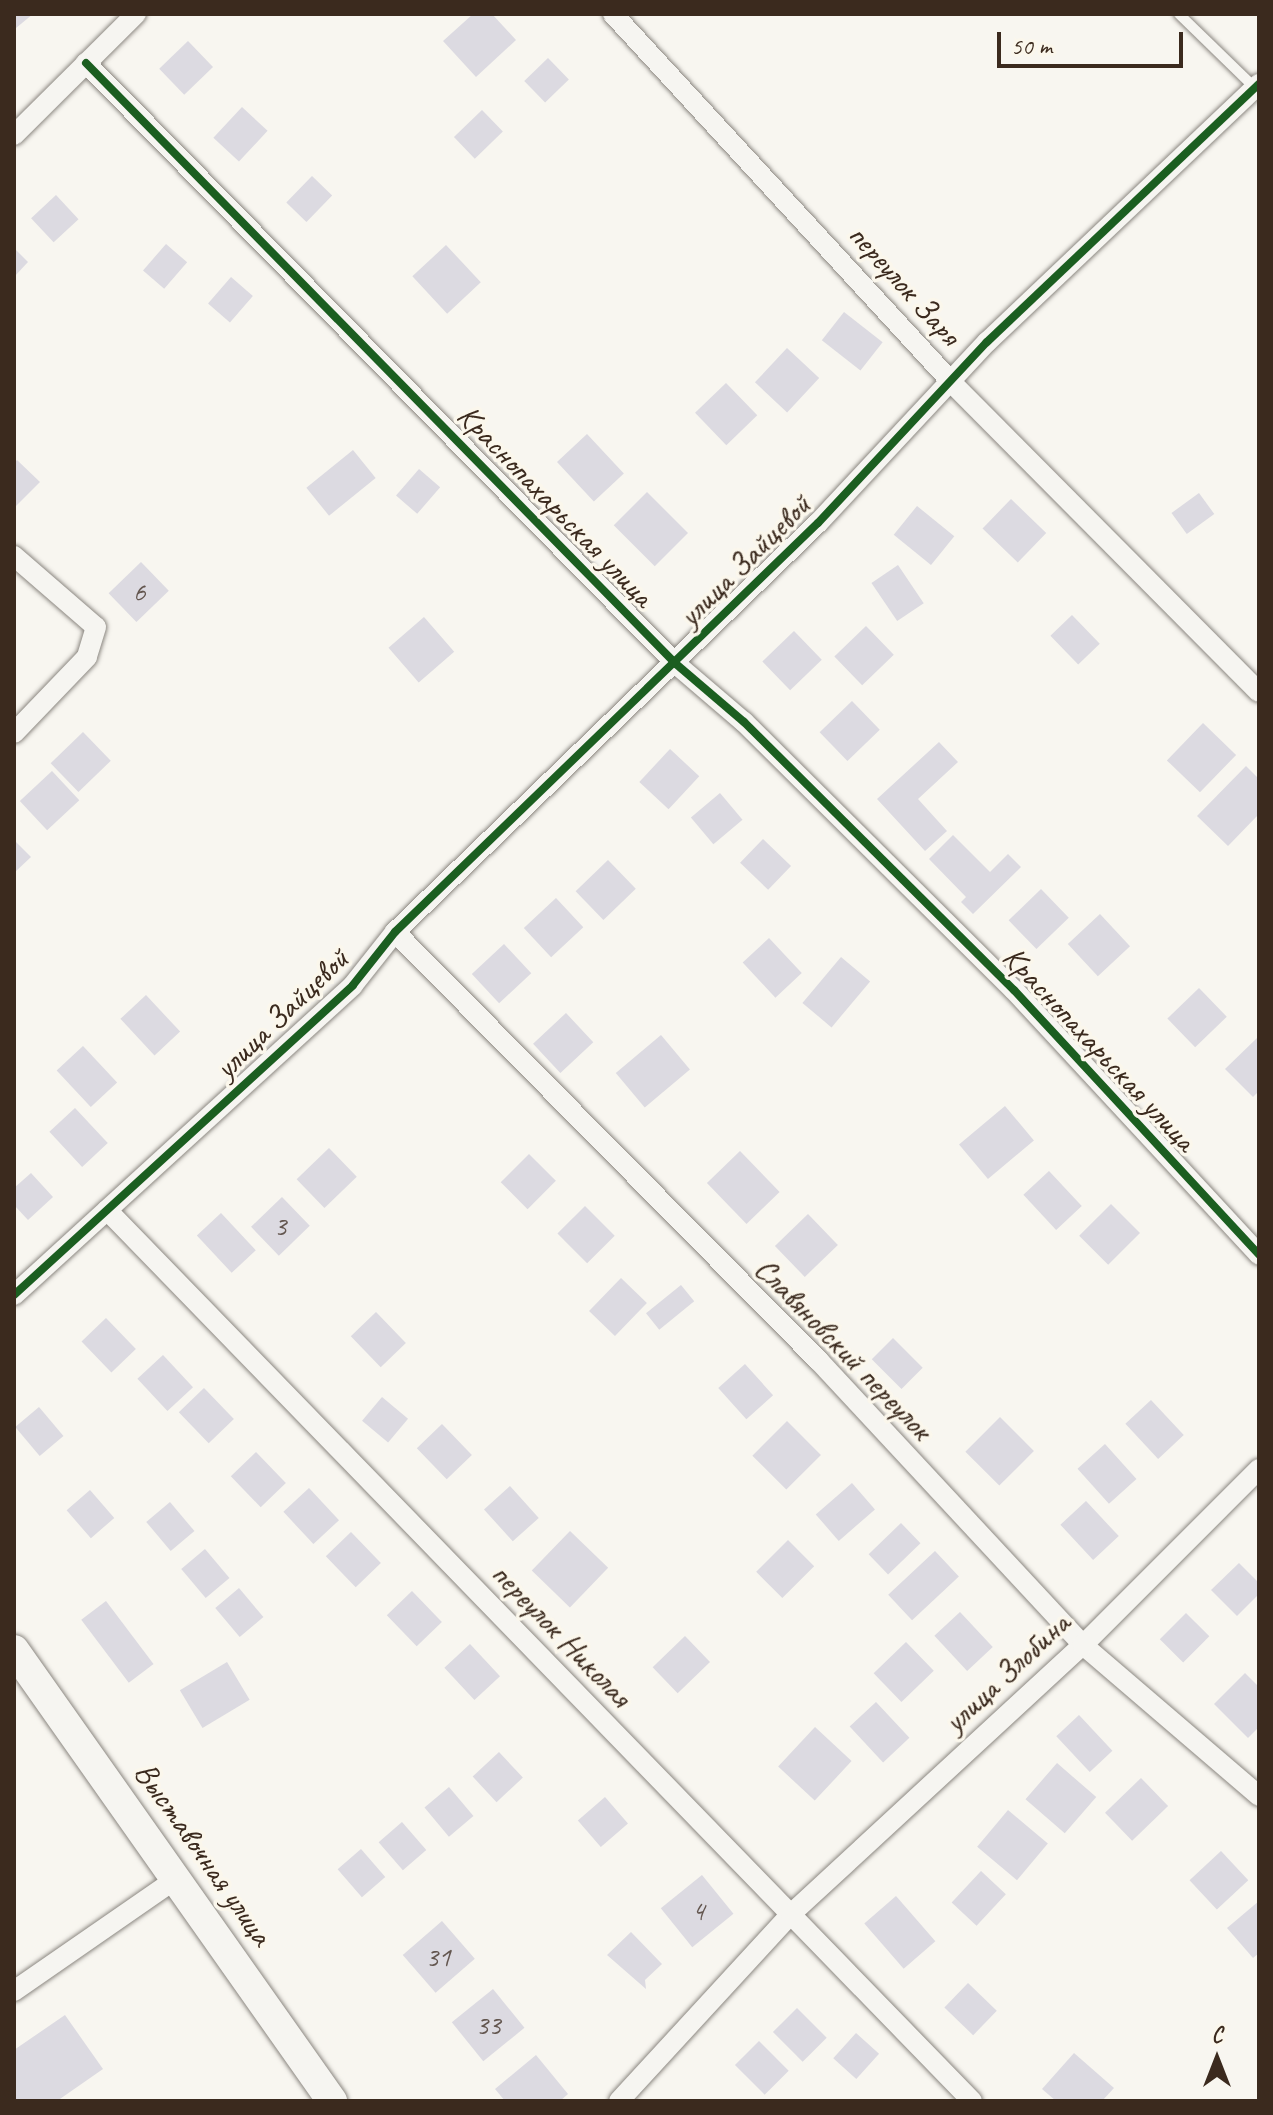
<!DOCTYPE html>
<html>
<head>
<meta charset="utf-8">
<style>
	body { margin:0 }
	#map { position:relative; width:1273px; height:2115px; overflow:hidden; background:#f8f6f0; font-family:Caveat,sans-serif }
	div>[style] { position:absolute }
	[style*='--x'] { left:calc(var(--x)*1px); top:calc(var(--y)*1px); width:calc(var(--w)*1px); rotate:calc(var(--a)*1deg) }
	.building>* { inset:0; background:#dcdae1; transform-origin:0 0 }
	.roads { filter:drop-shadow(0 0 2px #8b8781) drop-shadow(0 0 2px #8b8781) }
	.lane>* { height:10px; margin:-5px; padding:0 5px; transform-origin:5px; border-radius:5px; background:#f6f5f1 }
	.street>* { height:20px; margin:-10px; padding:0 10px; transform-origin:10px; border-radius:10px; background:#f6f5f1 }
	.secondary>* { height:30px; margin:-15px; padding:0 15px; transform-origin:15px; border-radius:15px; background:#f6f5f1 }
	.cycleway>* { height:8px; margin:-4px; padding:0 4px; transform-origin:4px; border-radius:4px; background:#1b5e20 }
	span { translate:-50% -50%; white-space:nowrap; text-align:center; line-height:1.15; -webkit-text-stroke:7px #fbf7ec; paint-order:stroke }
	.number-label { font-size:28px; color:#63564f }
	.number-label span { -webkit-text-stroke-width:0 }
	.street-label { font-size:32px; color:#3b2a1e }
	.frame { position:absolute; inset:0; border:16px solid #3b2a1e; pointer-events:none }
	.north { position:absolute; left:1177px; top:2019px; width:80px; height:80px; -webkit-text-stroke:6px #fbf7ec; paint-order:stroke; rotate:0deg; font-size:22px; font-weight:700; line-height:32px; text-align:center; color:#3b2a1e }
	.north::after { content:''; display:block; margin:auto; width:28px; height:36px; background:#3b2a1e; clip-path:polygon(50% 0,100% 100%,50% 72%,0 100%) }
	.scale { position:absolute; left:997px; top:32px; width:186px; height:36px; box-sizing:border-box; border:4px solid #3b2a1e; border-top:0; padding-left:10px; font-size:24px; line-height:28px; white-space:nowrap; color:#3b2a1e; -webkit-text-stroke:6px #fbf7ec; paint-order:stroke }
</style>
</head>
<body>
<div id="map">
	<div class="building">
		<i style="clip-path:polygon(14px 14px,33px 14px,16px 28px)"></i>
		<i style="clip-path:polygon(473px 14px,492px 14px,516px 40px,476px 77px,443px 41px)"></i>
		<i style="left:188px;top:41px;width:36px;height:40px;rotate:46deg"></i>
		<i style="left:548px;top:58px;width:30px;height:33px;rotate:46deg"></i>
		<i style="left:242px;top:107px;width:35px;height:42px;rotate:43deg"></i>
		<i style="left:482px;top:110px;width:30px;height:39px;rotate:46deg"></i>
		<i style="left:312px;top:176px;width:28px;height:37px;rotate:44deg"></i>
		<i style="left:56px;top:195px;width:33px;height:34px;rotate:47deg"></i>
		<i style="left:166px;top:244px;width:28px;height:35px;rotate:41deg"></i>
		<i style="left:446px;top:245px;width:51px;height:46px;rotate:47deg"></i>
		<i style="clip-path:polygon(14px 248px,28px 262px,14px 277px)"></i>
		<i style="left:231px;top:277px;width:29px;height:35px;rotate:41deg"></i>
		<i style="left:844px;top:312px;width:49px;height:36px;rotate:38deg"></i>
		<i style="left:787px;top:348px;width:44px;height:47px;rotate:43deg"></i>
		<i style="left:726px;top:383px;width:45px;height:43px;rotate:46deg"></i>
		<i style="left:587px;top:434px;width:54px;height:41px;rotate:47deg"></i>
		<i style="left:353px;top:450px;width:36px;height:60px;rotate:51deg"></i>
		<i style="clip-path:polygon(17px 460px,40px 482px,14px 508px,14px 463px)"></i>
		<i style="left:419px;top:469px;width:28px;height:35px;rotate:41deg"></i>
		<i style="left:647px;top:492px;width:58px;height:47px;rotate:45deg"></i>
		<i style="left:1199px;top:493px;width:26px;height:34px;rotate:54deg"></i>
		<i style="left:1011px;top:499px;width:49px;height:41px;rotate:44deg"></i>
		<i style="left:917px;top:506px;width:48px;height:37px;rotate:39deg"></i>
		<i style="left:141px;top:562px;width:40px;height:45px;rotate:46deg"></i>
		<i style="left:898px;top:565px;width:46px;height:32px;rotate:56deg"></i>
		<i style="left:1072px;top:615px;width:40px;height:30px;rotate:46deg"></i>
		<i style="left:424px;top:617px;width:46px;height:47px;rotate:49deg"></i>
		<i style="left:866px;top:626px;width:40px;height:44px;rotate:46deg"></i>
		<i style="left:794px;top:631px;width:40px;height:44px;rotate:46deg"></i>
		<i style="left:852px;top:701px;width:40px;height:45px;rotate:46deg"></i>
		<i style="left:1203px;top:723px;width:46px;height:52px;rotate:44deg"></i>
		<i style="left:83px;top:732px;width:40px;height:45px;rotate:46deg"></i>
		<i style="clip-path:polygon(939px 742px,958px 762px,918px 799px,947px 831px,925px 851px,877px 799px)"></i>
		<i style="left:670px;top:749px;width:40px;height:45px;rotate:43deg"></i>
		<i style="clip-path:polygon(1246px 766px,1259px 779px,1259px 814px,1228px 846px,1197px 816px)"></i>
		<i style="left:52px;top:771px;width:40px;height:44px;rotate:47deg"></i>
		<i style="left:720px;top:793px;width:35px;height:38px;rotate:50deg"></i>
		<i style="clip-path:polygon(953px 835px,990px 872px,1008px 854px,1021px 867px,973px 914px,961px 902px,966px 897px,929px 859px)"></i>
		<i style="left:763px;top:839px;width:39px;height:33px;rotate:44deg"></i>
		<i style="clip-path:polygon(14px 840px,31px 857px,14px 873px)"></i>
		<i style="left:608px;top:860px;width:40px;height:45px;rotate:46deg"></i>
		<i style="left:1041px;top:889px;width:40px;height:45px;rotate:46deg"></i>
		<i style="left:556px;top:898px;width:40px;height:44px;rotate:47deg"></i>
		<i style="left:1100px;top:914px;width:44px;height:44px;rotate:47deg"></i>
		<i style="left:769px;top:938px;width:48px;height:36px;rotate:47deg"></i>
		<i style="left:504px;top:944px;width:40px;height:44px;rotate:47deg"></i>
		<i style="left:841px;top:957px;width:38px;height:60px;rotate:40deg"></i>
		<i style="left:1199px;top:988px;width:40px;height:44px;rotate:46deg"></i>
		<i style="left:146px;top:995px;width:50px;height:35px;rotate:47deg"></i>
		<i style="left:566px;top:1013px;width:40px;height:45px;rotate:47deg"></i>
		<i style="left:661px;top:1035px;width:45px;height:59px;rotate:50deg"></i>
		<i style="clip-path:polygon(1257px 1038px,1259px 1091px,1253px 1097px,1225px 1069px)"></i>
		<i style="left:83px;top:1046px;width:50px;height:36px;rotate:47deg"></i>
		<i style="left:1005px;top:1106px;width:45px;height:60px;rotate:50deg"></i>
		<i style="left:75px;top:1108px;width:48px;height:35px;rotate:47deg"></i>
		<i style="left:329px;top:1148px;width:40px;height:45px;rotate:46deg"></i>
		<i style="left:740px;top:1151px;width:57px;height:46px;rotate:46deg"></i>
		<i style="left:529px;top:1154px;width:38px;height:40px;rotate:45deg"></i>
		<i style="left:1049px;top:1171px;width:48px;height:35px;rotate:47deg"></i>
		<i style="clip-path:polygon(31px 1173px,53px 1197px,28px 1220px,14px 1205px,14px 1188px)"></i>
		<i style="left:282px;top:1197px;width:40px;height:43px;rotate:46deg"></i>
		<i style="left:1111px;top:1204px;width:41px;height:45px;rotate:45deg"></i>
		<i style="left:585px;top:1206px;width:42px;height:39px;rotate:45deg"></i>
		<i style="left:221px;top:1213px;width:51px;height:33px;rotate:47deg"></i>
		<i style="left:808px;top:1214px;width:43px;height:46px;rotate:46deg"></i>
		<i style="left:621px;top:1278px;width:36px;height:46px;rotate:44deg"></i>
		<i style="left:681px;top:1285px;width:21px;height:45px;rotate:51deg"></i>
		<i style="left:376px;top:1312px;width:43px;height:35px;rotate:46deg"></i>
		<i style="left:106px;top:1318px;width:43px;height:34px;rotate:46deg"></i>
		<i style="left:893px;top:1338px;width:42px;height:30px;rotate:45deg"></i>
		<i style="left:163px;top:1355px;width:44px;height:35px;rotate:47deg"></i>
		<i style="left:745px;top:1364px;width:42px;height:36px;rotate:48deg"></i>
		<i style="left:204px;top:1388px;width:43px;height:35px;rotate:46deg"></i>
		<i style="left:382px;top:1397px;width:34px;height:31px;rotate:40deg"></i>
		<i style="left:1151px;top:1400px;width:48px;height:35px;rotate:47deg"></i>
		<i style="left:39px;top:1407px;width:38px;height:31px;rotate:50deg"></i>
		<i style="left:1000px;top:1417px;width:48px;height:49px;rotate:45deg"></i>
		<i style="left:787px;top:1421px;width:48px;height:49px;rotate:45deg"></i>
		<i style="left:442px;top:1424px;width:43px;height:35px;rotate:46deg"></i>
		<i style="left:1105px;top:1444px;width:47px;height:37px;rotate:48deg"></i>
		<i style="left:256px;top:1452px;width:43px;height:35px;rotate:46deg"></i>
		<i style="left:852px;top:1483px;width:35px;height:48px;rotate:49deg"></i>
		<i style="left:510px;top:1486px;width:43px;height:35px;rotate:48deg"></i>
		<i style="left:309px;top:1488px;width:44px;height:35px;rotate:47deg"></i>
		<i style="left:90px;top:1490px;width:37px;height:31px;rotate:49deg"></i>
		<i style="left:1086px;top:1501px;width:48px;height:35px;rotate:47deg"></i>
		<i style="left:170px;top:1502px;width:38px;height:31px;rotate:50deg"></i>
		<i style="left:901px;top:1523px;width:28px;height:45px;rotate:46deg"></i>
		<i style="left:570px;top:1531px;width:53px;height:55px;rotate:44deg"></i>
		<i style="left:351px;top:1532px;width:43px;height:35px;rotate:46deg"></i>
		<i style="left:788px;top:1540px;width:37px;height:45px;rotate:45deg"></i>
		<i style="left:205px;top:1549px;width:38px;height:31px;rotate:50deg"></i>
		<i style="left:935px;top:1551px;width:35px;height:64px;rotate:47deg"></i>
		<i style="clip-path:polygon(1239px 1563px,1259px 1583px,1259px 1594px,1237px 1616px,1211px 1590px)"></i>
		<i style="left:239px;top:1588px;width:38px;height:31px;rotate:50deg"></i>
		<i style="left:412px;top:1591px;width:43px;height:35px;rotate:46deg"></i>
		<i style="left:106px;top:1601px;width:79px;height:31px;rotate:53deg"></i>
		<i style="left:960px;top:1612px;width:48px;height:35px;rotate:47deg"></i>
		<i style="left:1186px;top:1613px;width:33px;height:37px;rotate:45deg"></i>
		<i style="left:685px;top:1636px;width:36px;height:45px;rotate:46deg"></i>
		<i style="left:906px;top:1642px;width:40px;height:45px;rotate:46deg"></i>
		<i style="left:470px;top:1644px;width:44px;height:35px;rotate:47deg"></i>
		<i style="left:227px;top:1662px;width:44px;height:55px;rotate:59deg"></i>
		<i style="clip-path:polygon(1245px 1673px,1259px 1687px,1259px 1727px,1248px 1738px,1214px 1704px)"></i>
		<i style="left:876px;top:1702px;width:49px;height:36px;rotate:47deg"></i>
		<i style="left:1079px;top:1715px;width:49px;height:31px;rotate:47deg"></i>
		<i style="left:815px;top:1727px;width:50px;height:54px;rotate:43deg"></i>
		<i style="left:499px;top:1752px;width:35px;height:36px;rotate:47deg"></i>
		<i style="left:1057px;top:1763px;width:52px;height:48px;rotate:41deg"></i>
		<i style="left:1141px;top:1778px;width:39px;height:50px;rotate:46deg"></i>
		<i style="left:449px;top:1787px;width:38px;height:32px;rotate:50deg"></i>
		<i style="left:605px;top:1797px;width:35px;height:36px;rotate:49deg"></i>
		<i style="left:1008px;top:1810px;width:52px;height:48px;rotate:40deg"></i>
		<i style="left:402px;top:1822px;width:37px;height:31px;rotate:49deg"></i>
		<i style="left:361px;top:1849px;width:37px;height:31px;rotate:49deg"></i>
		<i style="left:1221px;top:1851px;width:40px;height:43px;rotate:47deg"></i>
		<i style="left:981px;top:1871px;width:34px;height:43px;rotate:43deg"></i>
		<i style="left:702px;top:1875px;width:50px;height:53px;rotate:51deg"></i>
		<i style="left:896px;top:1896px;width:60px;height:42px;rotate:49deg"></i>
		<i style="clip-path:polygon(1259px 1901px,1259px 1953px,1253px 1958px,1227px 1928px)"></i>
		<i style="left:442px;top:1921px;width:50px;height:52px;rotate:49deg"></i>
		<i style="clip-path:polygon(631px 1932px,662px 1964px,645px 1980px,646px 1989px,607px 1955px)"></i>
		<i style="left:968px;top:1983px;width:40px;height:34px;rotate:44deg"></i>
		<i style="left:493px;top:1989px;width:50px;height:53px;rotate:51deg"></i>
		<i style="left:797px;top:2008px;width:42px;height:34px;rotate:45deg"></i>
		<i style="clip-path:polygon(65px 2015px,103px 2069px,57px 2101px,14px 2101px,14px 2050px)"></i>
		<i style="left:856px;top:2033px;width:31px;height:34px;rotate:42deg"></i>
		<i style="left:759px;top:2041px;width:42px;height:34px;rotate:45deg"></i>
		<i style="clip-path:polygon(1074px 2053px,1114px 2088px,1102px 2101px,1056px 2101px,1042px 2089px)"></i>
		<i style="clip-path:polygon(536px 2055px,568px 2094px,560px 2101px,505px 2101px,495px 2089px)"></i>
	</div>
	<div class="roads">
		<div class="lane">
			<i style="--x:1179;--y:14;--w:106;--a:44.2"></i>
		</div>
		<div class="street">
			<i style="--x:613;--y:14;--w:498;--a:47.4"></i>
			<i style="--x:950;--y:381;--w:438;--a:45.2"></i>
			<i style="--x:86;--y:63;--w:842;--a:45.53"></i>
			<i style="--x:676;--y:664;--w:89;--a:40.5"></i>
			<i style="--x:744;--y:722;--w:380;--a:44.8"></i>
			<i style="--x:1014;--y:990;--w:361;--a:47.2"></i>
			<i style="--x:14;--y:135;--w:172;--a:-44.8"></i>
			<i style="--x:14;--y:556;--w:108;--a:40.9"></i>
			<i style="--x:96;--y:627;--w:31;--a:107"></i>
			<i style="--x:87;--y:657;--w:105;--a:133.8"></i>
			<i style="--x:395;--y:932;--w:603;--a:45.34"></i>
			<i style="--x:819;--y:1361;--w:388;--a:47.1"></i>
			<i style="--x:1083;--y:1645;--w:232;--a:40.6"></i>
			<i style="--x:107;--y:1210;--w:1242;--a:45.85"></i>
			<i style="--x:14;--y:1295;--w:459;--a:-42.4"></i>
			<i style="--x:353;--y:985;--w:68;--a:-51.6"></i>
			<i style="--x:395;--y:932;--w:588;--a:-44.04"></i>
			<i style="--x:818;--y:523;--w:248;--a:-47"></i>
			<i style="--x:987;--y:342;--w:375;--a:-43.5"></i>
			<i style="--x:14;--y:1991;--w:197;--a:-34.7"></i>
			<i style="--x:619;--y:2101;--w:254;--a:-47.4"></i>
			<i style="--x:791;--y:1914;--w:397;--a:-42.7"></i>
			<i style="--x:1083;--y:1645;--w:249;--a:-45"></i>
		</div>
		<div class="secondary">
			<i style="--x:14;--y:1650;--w:552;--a:54.81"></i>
		</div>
	</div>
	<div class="cycleway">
		<i style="--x:86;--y:63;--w:842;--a:45.53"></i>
		<i style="--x:676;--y:664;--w:89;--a:40.5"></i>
		<i style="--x:744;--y:722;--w:380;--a:44.8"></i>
		<i style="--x:1014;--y:990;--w:361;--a:47.2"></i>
		<i style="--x:14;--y:1295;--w:459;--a:-42.4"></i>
		<i style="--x:353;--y:985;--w:68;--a:-51.6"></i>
		<i style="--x:395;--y:932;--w:588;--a:-44.04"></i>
		<i style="--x:818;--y:523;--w:248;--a:-47"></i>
		<i style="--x:987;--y:342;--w:375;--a:-43.5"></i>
	</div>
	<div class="number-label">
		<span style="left:139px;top:592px">6</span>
		<span style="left:280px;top:1226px">3</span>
		<span style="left:698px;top:1911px">4</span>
		<span style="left:438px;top:1957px">31</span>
		<span style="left:488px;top:2025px">33</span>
	</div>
	<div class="street-label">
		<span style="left:904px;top:285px;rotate:48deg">переулок Заря</span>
		<span style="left:555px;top:506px;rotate:46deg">Краснопахарьская улица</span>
		<span style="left:745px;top:561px;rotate:-45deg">улица Зайцевой</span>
		<span style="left:282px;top:1014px;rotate:-44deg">улица Зайцевой</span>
		<span style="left:1099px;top:1049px;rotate:47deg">Краснопахарьская улица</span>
		<span style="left:843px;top:1349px;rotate:46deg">Славяновский переулок</span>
		<span style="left:561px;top:1635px;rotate:46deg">переулок Николая</span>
		<span style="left:1007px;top:1673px;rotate:-43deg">улица Злобина</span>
		<span style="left:203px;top:1854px;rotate:55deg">Выставочная улица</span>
	</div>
	<div class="frame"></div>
	<div class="north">С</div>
	<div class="scale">50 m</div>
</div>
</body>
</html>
